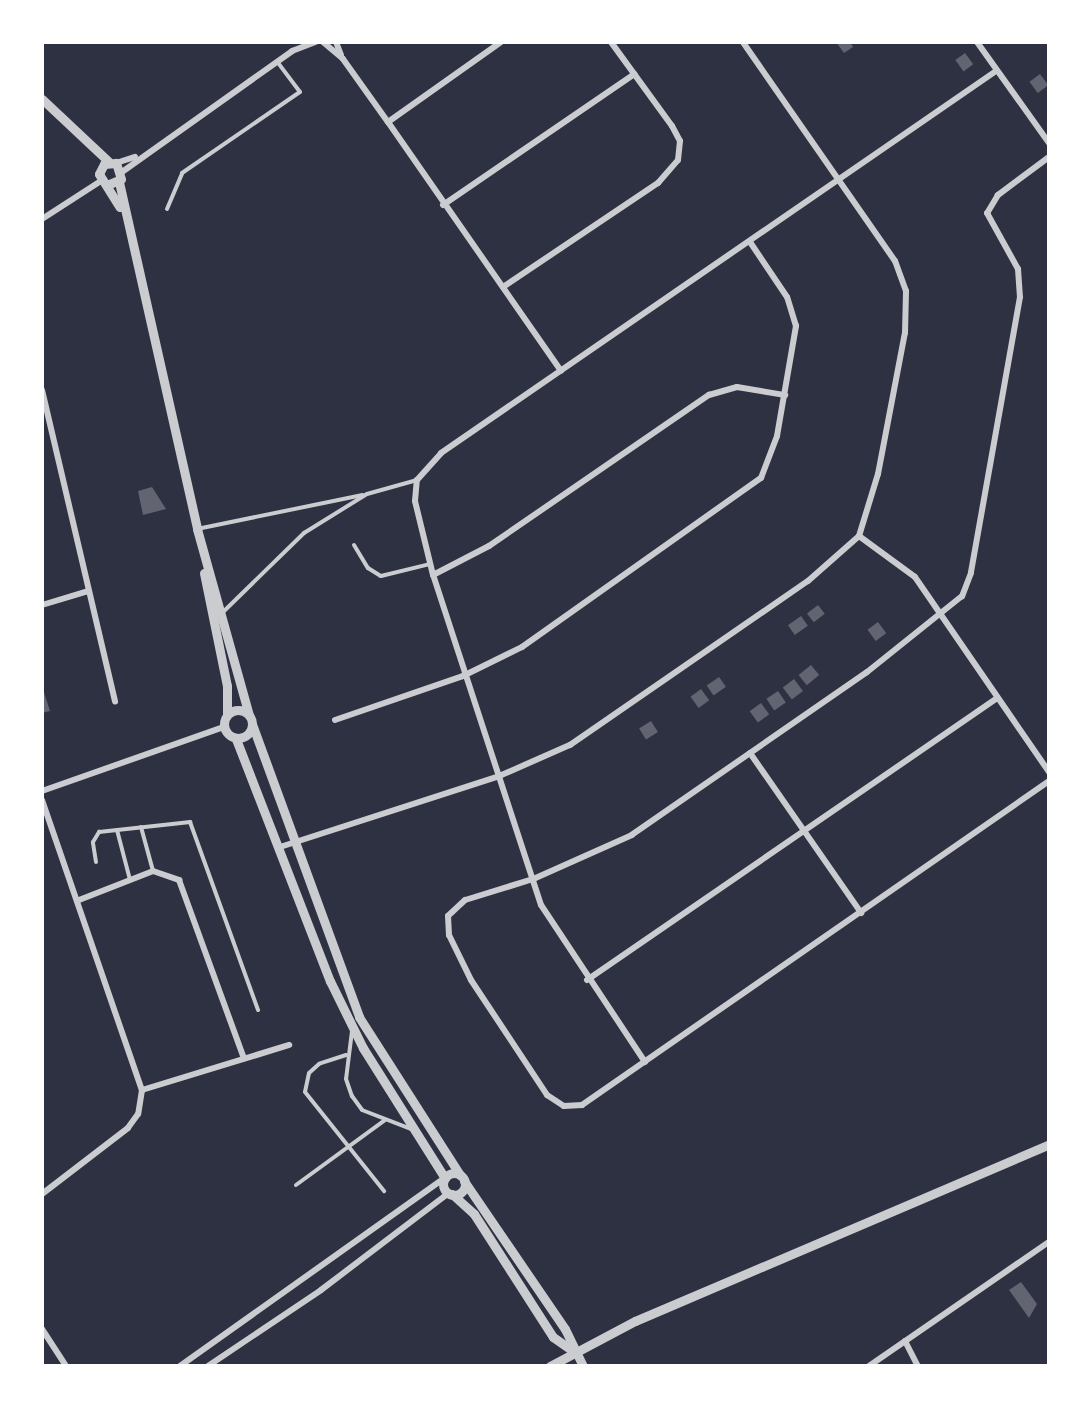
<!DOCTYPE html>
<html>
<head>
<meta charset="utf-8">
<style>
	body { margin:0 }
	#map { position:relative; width:1091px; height:1408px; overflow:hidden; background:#2d3142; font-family:"Space Grotesk",sans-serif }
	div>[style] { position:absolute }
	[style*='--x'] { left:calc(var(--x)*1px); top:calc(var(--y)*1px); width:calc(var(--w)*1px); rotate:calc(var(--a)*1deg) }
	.building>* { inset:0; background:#626471; transform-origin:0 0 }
	.service>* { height:4px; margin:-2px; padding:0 2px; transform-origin:2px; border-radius:2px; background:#caccd0 }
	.minor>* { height:6px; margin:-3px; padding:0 3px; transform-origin:3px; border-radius:3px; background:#caccd0 }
	.tertiary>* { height:9px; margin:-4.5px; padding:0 4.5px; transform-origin:4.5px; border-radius:4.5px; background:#caccd0 }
	.tertiary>.ring { margin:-4.5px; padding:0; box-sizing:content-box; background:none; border:9px solid #caccd0; border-radius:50% }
	span { translate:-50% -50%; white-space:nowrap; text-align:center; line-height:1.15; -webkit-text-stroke:5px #fff; paint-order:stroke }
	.frame { position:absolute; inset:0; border:44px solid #fff; pointer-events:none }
</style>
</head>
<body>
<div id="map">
	<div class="building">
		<i style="clip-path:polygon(836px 42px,850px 42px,853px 47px,844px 53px)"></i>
		<i style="left:965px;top:53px;width:14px;height:12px;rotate:54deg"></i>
		<i style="left:1040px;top:74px;width:14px;height:13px;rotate:54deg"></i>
		<i style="clip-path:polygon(152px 487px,166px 509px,143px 515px,138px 491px)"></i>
		<i style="left:818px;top:605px;width:11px;height:14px;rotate:52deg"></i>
		<i style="left:801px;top:616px;width:12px;height:16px;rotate:55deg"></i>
		<i style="left:878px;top:622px;width:14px;height:13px;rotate:54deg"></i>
		<i style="left:811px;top:665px;width:13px;height:16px;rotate:51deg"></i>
		<i style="left:719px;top:677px;width:12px;height:15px;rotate:55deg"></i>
		<i style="left:794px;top:679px;width:15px;height:14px;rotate:53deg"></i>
		<i style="clip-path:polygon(42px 686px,50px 711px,42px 713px)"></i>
		<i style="left:701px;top:689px;width:14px;height:13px;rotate:54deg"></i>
		<i style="left:778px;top:691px;width:14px;height:14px;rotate:56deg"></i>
		<i style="left:761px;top:703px;width:14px;height:14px;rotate:54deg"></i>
		<i style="left:651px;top:721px;width:13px;height:14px;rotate:58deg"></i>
		<i style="clip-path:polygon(1021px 1282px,1037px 1304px,1029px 1318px,1009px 1290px)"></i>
	</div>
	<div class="service">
		<i style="--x:167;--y:209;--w:39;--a:-67"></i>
		<i style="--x:182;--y:173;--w:143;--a:-34.5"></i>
		<i style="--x:300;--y:92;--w:38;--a:-127"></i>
		<i style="--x:197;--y:529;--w:169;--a:-11.6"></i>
		<i style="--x:354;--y:545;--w:27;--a:59"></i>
		<i style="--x:368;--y:568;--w:15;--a:32"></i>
		<i style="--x:381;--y:576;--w:50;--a:-13.8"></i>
		<i style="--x:221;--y:614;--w:116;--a:-44.3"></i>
		<i style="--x:304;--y:533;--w:74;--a:-31.8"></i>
		<i style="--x:367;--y:494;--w:52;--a:-15.6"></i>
		<i style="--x:141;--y:827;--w:46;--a:74.7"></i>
		<i style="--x:117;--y:830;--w:52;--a:75.4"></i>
		<i style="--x:96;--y:862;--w:20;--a:-99"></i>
		<i style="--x:93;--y:842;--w:12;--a:-59"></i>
		<i style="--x:99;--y:832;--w:92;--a:-6.3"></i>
		<i style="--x:190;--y:822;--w:200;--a:70.1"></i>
		<i style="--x:352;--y:1031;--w:48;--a:97.1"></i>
		<i style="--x:346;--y:1079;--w:18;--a:71"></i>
		<i style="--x:352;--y:1096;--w:17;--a:54"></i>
		<i style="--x:362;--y:1110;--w:53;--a:21.2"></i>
		<i style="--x:346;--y:1055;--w:28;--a:162"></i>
		<i style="--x:319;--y:1064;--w:13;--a:138"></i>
		<i style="--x:309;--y:1073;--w:19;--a:102"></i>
		<i style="--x:305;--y:1092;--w:127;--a:51.4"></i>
		<i style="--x:296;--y:1185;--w:110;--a:-36.1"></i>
	</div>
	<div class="minor">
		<i style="--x:323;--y:42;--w:26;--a:40"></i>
		<i style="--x:343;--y:59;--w:77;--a:54.5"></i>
		<i style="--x:388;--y:122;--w:303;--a:55.2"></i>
		<i style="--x:336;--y:42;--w:14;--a:69"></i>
		<i style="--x:977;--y:42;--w:124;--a:54.5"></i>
		<i style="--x:388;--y:122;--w:138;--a:-35.3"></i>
		<i style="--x:1049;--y:157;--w:64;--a:143.3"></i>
		<i style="--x:998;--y:195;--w:21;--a:121"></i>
		<i style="--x:987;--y:213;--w:64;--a:61"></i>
		<i style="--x:1018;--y:269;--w:28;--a:86"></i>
		<i style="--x:1020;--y:297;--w:280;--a:100.1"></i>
		<i style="--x:971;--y:573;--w:25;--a:111"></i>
		<i style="--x:962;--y:596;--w:122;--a:141.3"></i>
		<i style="--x:867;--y:672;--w:286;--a:145.3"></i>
		<i style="--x:632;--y:835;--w:108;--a:156"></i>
		<i style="--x:533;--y:879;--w:71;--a:162.8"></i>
		<i style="--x:465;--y:900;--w:23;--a:137"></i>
		<i style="--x:448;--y:916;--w:19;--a:87"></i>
		<i style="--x:449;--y:935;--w:50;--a:63.9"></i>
		<i style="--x:471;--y:980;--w:138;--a:56.5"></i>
		<i style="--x:547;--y:1095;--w:20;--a:33"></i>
		<i style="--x:564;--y:1106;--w:18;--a:-3"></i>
		<i style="--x:582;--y:1105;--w:568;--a:-34.75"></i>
		<i style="--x:116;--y:163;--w:20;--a:-18"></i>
		<i style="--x:122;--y:172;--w:209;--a:-35.4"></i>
		<i style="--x:292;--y:51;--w:25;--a:-21"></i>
		<i style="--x:443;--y:205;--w:232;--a:-34.4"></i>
		<i style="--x:42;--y:219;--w:70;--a:-32.8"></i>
		<i style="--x:503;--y:287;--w:187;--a:-33.9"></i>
		<i style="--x:658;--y:183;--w:30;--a:-49"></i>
		<i style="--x:678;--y:160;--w:19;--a:-84"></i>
		<i style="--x:680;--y:141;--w:17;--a:-118"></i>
		<i style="--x:672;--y:126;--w:104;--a:-126"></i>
		<i style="--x:42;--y:390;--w:320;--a:76.8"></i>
		<i style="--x:859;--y:536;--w:69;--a:36.2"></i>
		<i style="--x:915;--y:577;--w:237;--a:55.5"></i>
		<i style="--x:433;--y:575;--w:63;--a:-27.4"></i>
		<i style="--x:489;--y:546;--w:267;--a:-34.5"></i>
		<i style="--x:709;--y:395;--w:29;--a:-16"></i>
		<i style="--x:737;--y:387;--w:49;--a:9.5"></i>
		<i style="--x:42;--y:605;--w:48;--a:-16.9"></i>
		<i style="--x:335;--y:720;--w:135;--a:-19"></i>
		<i style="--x:463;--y:676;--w:66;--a:-26.2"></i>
		<i style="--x:522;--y:647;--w:293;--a:-35.3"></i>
		<i style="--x:761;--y:478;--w:45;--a:-69.1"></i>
		<i style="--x:777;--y:436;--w:112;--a:-80.2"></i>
		<i style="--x:796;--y:326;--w:30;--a:-107"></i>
		<i style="--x:787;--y:297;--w:66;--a:-123.9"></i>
		<i style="--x:750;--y:753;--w:195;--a:55.2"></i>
		<i style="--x:42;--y:791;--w:193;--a:-19.4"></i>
		<i style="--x:42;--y:800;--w:307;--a:71"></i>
		<i style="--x:142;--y:1090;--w:24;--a:99"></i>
		<i style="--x:138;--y:1114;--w:17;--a:126"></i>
		<i style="--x:128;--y:1128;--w:108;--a:142.5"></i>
		<i style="--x:280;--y:847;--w:228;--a:-17.9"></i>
		<i style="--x:497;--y:777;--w:80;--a:-23.7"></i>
		<i style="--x:570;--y:745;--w:289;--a:-34.6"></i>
		<i style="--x:808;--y:581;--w:68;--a:-41.4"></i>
		<i style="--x:859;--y:536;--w:65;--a:-73"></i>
		<i style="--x:878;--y:474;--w:144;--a:-79.2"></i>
		<i style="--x:905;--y:333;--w:42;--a:-88.6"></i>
		<i style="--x:906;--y:291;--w:32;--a:-110"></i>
		<i style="--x:895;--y:261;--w:267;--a:-124.8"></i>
		<i style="--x:79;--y:900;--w:79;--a:-21.4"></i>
		<i style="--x:153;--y:871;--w:28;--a:19"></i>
		<i style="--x:179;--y:880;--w:190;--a:70"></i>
		<i style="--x:587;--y:980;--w:496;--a:-34.5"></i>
		<i style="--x:645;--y:1062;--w:188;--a:-123.5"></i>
		<i style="--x:541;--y:905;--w:347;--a:-108.1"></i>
		<i style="--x:433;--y:575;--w:76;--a:-103.7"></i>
		<i style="--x:415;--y:501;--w:21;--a:-85"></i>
		<i style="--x:417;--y:480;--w:36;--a:-48"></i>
		<i style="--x:441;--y:453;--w:674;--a:-34.54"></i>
		<i style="--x:142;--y:1090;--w:154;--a:-17"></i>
		<i style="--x:42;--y:1329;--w:44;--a:57"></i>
		<i style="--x:905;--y:1341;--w:28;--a:63"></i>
		<i style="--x:180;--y:1366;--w:325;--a:-35.4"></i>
		<i style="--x:208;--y:1366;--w:136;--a:-33.9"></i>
		<i style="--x:321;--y:1290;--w:161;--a:-37.2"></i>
		<i style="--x:869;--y:1366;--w:219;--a:-34.6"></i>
	</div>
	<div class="tertiary">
		<i style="--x:42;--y:99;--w:92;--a:43.2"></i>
		<i style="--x:119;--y:182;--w:356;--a:77.3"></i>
		<i style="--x:197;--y:529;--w:193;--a:74.4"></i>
		<i style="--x:107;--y:185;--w:15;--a:-23"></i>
		<i style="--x:121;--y:179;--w:17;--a:-107"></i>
		<i style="--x:116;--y:163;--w:12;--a:175"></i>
		<i style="--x:104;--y:164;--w:11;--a:117"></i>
		<i style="--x:99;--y:174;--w:39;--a:58"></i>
		<i style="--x:204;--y:573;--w:115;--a:78.5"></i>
		<i style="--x:227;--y:686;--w:28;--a:90"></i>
		<i class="ring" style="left:224px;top:710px;width:19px;height:19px"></i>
		<i style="--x:252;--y:724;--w:312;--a:69.9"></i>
		<i style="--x:359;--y:1017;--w:188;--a:57.4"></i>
		<i style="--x:236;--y:739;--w:260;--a:68.8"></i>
		<i style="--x:330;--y:981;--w:75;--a:63.8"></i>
		<i style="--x:363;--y:1048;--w:154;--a:57.8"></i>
		<i class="ring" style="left:443px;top:1173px;width:13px;height:13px"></i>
		<i style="--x:464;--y:1181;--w:179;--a:55.7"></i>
		<i style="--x:565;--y:1329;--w:41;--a:64.1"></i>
		<i style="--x:452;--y:1194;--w:30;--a:42"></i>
		<i style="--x:474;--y:1214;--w:146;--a:57.3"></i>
		<i style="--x:553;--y:1337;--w:24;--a:35"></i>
		<i style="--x:550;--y:1366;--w:96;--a:-27.9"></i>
		<i style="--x:635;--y:1321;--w:450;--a:-23.1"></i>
	</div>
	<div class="frame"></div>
</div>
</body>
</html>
